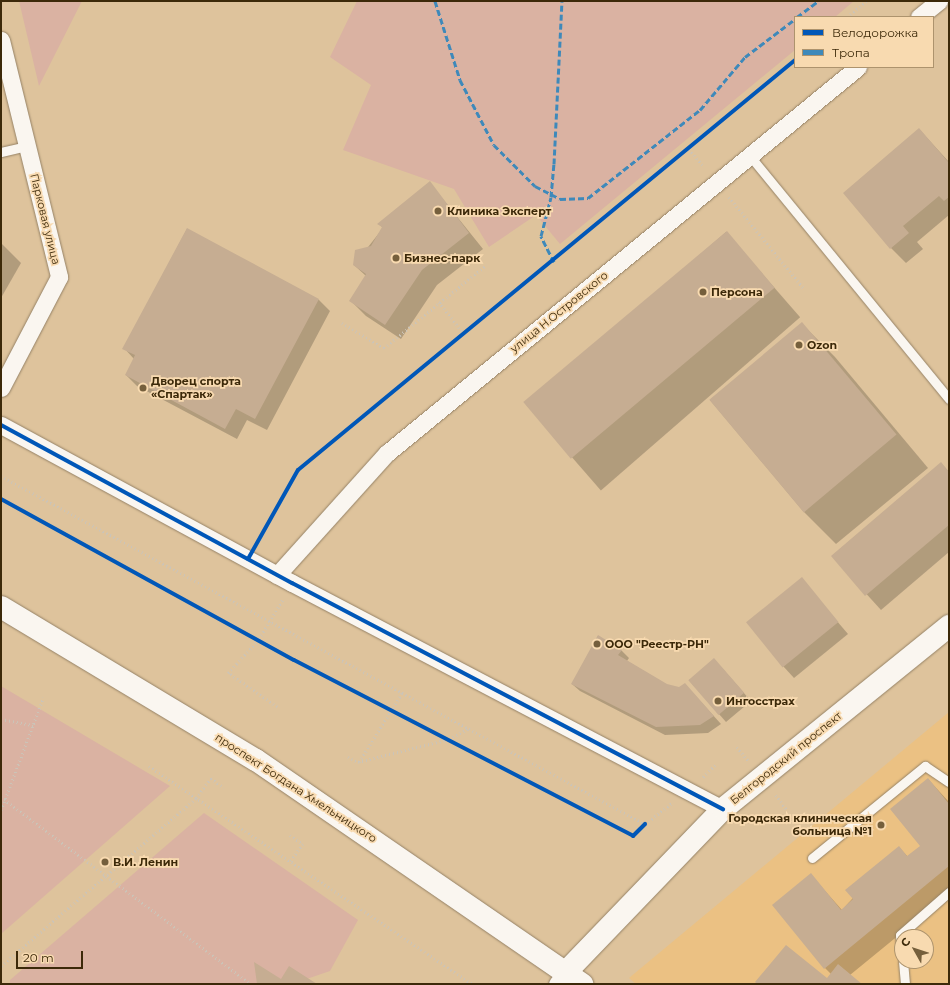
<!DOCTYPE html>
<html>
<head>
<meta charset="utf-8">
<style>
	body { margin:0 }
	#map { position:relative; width:950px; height:985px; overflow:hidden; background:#dec39c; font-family:Montserrat,sans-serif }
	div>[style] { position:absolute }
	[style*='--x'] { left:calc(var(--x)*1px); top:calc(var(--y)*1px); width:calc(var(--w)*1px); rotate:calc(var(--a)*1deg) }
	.built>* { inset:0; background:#ebc183 }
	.green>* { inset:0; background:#dab2a2 }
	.shadow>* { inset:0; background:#0003; transform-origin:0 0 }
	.building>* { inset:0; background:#c6ad92; transform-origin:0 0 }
	.path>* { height:2.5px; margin-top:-1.25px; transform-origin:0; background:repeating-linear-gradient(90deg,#cbc4b8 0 1px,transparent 0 4px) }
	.roads { filter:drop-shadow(0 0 1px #958266) drop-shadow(0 0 1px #958266) }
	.service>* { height:9px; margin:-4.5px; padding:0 4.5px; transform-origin:4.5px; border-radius:4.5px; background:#faf6f0 }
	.minor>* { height:17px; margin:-8.5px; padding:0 8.5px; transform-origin:8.5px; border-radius:8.5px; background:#faf6f0 }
	.secondary>* { height:22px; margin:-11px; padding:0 11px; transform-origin:11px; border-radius:11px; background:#faf6f0 }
	.primary>* { height:22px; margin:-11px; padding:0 11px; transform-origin:11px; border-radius:11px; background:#faf6f0 }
	.quiet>* { height:3px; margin-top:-1.5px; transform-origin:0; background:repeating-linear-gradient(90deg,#3e89ba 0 6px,transparent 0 9px) }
	.cycleway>* { height:4px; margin:-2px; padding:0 2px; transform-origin:2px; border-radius:2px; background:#0057b8 }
	.dots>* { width:11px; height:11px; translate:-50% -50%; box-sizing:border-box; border:2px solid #f8dab0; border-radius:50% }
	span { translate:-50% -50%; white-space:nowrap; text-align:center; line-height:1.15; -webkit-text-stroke:3.5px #f8dab0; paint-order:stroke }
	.poi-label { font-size:11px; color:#3c2909; font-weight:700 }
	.left { translate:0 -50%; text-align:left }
	.right { translate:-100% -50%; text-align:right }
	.street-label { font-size:11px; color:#3c2909 }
	.frame { position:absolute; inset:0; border:2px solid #3c2909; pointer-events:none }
	.legend { position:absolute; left:794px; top:16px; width:140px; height:52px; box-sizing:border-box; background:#f8dab0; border:1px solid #ad936d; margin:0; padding:5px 7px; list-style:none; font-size:12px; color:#3c2909 }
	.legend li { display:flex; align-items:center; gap:8px; height:20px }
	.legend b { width:20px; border:1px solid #ad936d }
	.north { position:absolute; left:894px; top:929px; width:40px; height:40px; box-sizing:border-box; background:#f8dab0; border:1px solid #ad936d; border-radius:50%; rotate:309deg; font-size:11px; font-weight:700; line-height:16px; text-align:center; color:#3c2909 }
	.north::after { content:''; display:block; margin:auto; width:14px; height:18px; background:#755f3c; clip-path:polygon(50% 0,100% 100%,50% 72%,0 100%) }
	.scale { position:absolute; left:16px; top:951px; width:67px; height:18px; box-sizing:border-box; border:2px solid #3c2909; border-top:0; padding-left:5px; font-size:12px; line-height:14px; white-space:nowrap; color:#3c2909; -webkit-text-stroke:3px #f8dab0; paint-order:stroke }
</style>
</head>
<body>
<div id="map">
	<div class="built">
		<i style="clip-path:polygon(evenodd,949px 712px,949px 984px,636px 984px,629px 978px,949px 712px,902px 937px,926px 937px,926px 961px,902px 961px,902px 937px)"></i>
	</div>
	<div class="green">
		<i style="clip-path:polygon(19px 1px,82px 1px,39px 86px)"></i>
		<i style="clip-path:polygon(357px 1px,854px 1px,835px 17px,795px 17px,795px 50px,560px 244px,536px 215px,489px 247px,454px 189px,343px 150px,371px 85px,330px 57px)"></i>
		<i style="clip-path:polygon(1px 686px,170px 786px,1px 934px)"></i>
		<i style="clip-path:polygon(204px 813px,358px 920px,330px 971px,292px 984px,10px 984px,10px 980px)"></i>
	</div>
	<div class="shadow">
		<i style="clip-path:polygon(919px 129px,949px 162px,949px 215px,917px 242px,923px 249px,906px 263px,891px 248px)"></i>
		<i style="clip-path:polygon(430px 183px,483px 249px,437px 285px,401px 339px,366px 316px,351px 301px,366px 276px,354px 265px,383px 228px,379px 224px)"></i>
		<i style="clip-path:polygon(187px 229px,319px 300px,330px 311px,267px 430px,247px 420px,237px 439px,137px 386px,126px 375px,134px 359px,124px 348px)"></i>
		<i style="left:726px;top:232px;width:113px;height:264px;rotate:49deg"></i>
		<i style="clip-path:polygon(1px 243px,21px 263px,1px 298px)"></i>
		<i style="clip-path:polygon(802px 324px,835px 357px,928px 468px,836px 544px,803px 511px,710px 400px)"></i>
		<i style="clip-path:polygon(941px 463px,949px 472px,949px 552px,881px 610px,832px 556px)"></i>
		<i style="clip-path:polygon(801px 579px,848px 634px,794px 678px,783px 666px)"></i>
		<i style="clip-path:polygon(598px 636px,622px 651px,629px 658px,627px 661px,667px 685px,692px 692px,721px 724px,708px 733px,665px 735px,580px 691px,572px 684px)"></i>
		<i style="clip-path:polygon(721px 667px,751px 701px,726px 722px,689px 680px)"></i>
		<i style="clip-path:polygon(928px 779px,949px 802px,949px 894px,850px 975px,860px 984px,758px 984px,827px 979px,831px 974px,825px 968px,811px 875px,842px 910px,899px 847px,908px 857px,922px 846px)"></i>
	</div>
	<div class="building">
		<i style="clip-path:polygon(919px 128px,949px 163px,949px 197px,944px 201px,939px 196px,903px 226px,909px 233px,890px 249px,843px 193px)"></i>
		<i style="clip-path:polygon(430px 181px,469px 233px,422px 270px,385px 325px,349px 301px,366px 274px,353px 265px,355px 250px,371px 246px,382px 227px,377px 224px)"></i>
		<i style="clip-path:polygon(187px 228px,319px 299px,255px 419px,236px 409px,225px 429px,125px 375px,135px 355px,122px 349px)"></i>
		<i style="left:727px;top:231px;width:74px;height:266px;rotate:50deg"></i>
		<i style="left:802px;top:322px;width:147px;height:121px;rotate:50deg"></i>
		<i style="clip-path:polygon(941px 462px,949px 472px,949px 525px,865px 596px,831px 556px)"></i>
		<i style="left:802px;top:577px;width:58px;height:72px;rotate:51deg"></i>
		<i style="clip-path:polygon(598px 635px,622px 650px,618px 655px,667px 684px,679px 687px,685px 683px,714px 716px,700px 725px,656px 727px,571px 684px)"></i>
		<i style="left:714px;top:658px;width:46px;height:34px;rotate:49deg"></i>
		<i style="clip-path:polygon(928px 778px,949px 804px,949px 866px,824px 969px,772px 905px,811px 873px,841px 910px,853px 899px,845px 890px,899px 846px,907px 856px,920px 846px,890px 809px)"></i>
		<i style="clip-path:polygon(786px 945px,827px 978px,838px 964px,862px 984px,757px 984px,755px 982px)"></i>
		<i style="clip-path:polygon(254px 962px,281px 979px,289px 966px,317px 984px,257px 984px)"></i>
	</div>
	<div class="path">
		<i style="--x:847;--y:17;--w:25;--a:-40"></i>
		<i style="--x:689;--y:149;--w:23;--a:50"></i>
		<i style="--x:729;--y:197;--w:120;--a:50.7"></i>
		<i style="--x:439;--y:302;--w:42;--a:51.8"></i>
		<i style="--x:342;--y:323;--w:49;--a:30.8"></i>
		<i style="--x:384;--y:348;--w:132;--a:-39.1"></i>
		<i style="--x:1;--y:476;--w:732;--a:28.39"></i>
		<i style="--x:645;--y:824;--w:34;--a:-38"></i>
		<i style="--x:258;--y:543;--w:83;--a:-61.3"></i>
		<i style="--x:298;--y:470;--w:644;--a:-39.52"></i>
		<i style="--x:277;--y:707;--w:60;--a:-145.2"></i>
		<i style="--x:228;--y:673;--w:46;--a:-47.6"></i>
		<i style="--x:259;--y:639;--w:47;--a:-59"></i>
		<i style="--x:1;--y:719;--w:33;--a:11"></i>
		<i style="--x:737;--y:747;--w:17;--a:50"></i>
		<i style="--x:348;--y:757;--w:11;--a:27"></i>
		<i style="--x:358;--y:762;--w:94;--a:-14.2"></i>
		<i style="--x:449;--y:739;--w:21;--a:-28"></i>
		<i style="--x:359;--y:762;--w:81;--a:-58.1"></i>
		<i style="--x:149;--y:766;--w:390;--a:34"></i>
		<i style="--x:703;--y:777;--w:18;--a:-45"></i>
		<i style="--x:776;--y:795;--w:19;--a:54"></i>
		<i style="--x:1;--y:797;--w:312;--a:36.8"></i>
		<i style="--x:1;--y:810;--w:120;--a:-69.4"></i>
		<i style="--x:290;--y:835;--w:16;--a:35"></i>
		<i style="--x:303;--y:844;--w:21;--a:125"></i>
		<i style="--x:1;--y:966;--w:257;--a:-40.7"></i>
		<i style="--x:196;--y:798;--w:25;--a:-53"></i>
		<i style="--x:211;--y:778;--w:16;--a:38"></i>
	</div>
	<div class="roads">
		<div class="service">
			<i style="--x:1;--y:152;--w:27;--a:-13"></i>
			<i style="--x:750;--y:156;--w:314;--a:50.7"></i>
			<i style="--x:812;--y:858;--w:146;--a:-39.2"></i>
			<i style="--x:925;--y:766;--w:29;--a:34"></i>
			<i style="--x:902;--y:954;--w:19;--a:-96"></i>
			<i style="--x:900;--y:935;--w:65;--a:-41.3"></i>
			<i style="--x:903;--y:961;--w:23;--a:85"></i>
		</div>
		<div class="minor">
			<i style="--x:919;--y:17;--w:26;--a:-39"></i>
			<i style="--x:1;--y:40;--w:244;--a:76.2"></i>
			<i style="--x:59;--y:277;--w:125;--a:117.6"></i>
			<i style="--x:1;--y:425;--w:331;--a:28.5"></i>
			<i style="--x:292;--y:583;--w:487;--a:27.7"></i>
			<i style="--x:277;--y:575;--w:164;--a:-48"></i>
			<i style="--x:387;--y:453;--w:609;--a:-39.34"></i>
			<i style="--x:557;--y:984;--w:16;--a:-52"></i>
		</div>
		<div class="secondary">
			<i style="--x:567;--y:971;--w:225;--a:-46.1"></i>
			<i style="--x:723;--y:809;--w:291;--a:-39"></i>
		</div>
		<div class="primary">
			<i style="--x:1;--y:607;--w:297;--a:31"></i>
			<i style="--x:256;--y:760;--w:396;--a:34.5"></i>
		</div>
	</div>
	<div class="quiet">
		<i style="--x:435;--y:1;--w:83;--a:72.4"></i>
		<i style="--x:460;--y:80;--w:73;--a:62.4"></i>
		<i style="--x:494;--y:145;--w:58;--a:45"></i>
		<i style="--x:535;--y:186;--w:28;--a:27"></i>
		<i style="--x:560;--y:199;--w:28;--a:-2"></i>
		<i style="--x:588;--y:198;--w:142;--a:-38.2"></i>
		<i style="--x:700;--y:110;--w:70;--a:-49.7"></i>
		<i style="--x:745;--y:57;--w:63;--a:-37.2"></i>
		<i style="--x:797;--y:17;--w:26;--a:-37"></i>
		<i style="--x:554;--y:262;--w:29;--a:-117"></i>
		<i style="--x:541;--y:236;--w:40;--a:-75.6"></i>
		<i style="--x:551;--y:197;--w:33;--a:-85"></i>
		<i style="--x:554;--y:164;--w:163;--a:-87.2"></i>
	</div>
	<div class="cycleway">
		<i style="--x:1;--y:425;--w:331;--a:28.5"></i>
		<i style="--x:292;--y:583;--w:487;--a:27.7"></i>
		<i style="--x:1;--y:499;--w:334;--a:28.8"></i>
		<i style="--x:294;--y:660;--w:382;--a:27.4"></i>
		<i style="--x:633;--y:836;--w:17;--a:-45"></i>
		<i style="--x:248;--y:559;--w:102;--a:-60.7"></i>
		<i style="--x:298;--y:470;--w:644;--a:-39.52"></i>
	</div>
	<div class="dots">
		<i style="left:438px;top:211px;background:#755f3c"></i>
		<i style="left:396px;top:258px;background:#755f3c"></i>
		<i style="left:703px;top:292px;background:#755f3c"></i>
		<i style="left:799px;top:345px;background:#755f3c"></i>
		<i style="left:143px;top:388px;background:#755f3c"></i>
		<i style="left:597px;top:644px;background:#755f3c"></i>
		<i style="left:718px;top:701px;background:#755f3c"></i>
		<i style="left:881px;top:825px;background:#755f3c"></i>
		<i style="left:105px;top:862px;background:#755f3c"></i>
	</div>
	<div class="poi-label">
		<span class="left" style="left:447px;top:211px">Клиника Эксперт</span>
		<span class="left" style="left:404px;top:258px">Бизнес-парк</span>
		<span class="left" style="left:711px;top:292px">Персона</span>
		<span class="left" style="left:807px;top:345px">Ozon</span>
		<span class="left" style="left:151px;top:388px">Дворец спорта<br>«Спартак»</span>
		<span class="left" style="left:605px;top:644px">ООО "Реестр-РН"</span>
		<span class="left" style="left:726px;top:701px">Ингосстрах</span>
		<span class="right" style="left:872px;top:825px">Городская клиническая<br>больница №1</span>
		<span class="left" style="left:113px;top:862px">В.И. Ленин</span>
	</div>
	<div class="street-label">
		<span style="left:45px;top:219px;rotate:76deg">Парковая улица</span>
		<span style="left:559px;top:312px;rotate:-39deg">улица Н.Островского</span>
		<span style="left:786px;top:758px;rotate:-39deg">Белгородский проспект</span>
		<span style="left:296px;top:788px;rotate:33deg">проспект Богдана Хмельницкого</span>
	</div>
	<div class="frame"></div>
	<ul class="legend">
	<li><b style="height:5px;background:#0057b8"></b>Велодорожка</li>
	<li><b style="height:5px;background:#3e89ba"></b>Тропа</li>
	</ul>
	<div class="north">С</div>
	<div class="scale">20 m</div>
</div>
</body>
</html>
